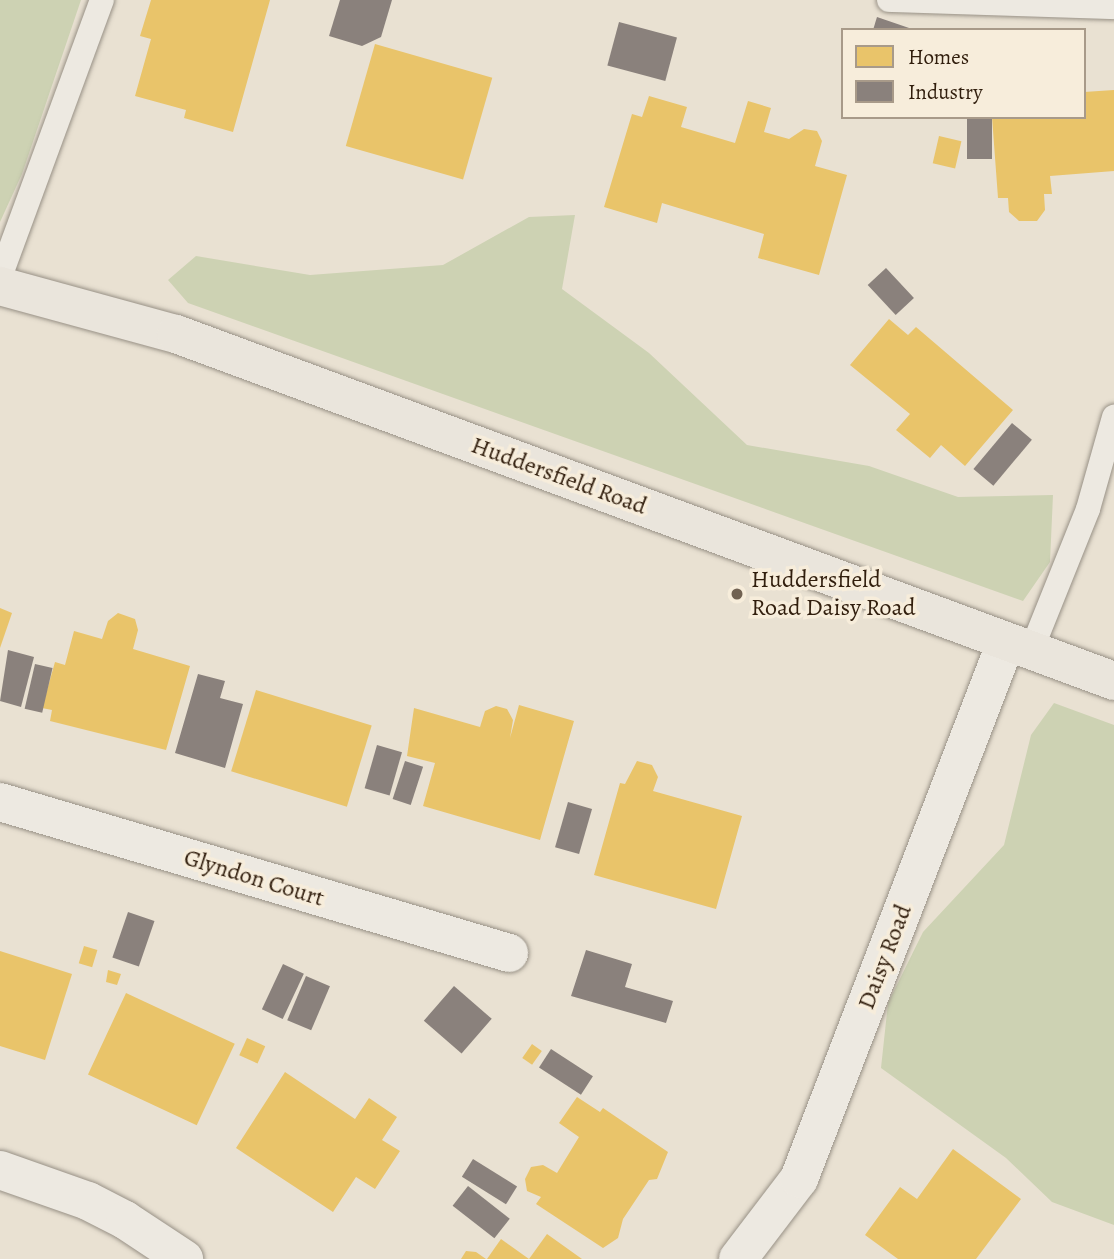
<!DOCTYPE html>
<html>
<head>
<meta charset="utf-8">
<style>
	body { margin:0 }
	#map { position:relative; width:1114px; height:1259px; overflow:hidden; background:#e9e1d2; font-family:Alegreya,serif }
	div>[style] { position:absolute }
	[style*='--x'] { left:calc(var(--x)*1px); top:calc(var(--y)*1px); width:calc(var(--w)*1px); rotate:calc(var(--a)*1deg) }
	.green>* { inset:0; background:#cdd2b3 }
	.homes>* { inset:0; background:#e9c46a; transform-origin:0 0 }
	.industry>* { inset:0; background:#8a817c; transform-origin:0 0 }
	.roads { filter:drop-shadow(0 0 2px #989186) drop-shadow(0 0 2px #989186) }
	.lane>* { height:24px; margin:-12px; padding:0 12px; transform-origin:12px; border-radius:12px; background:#ede9e1 }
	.street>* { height:38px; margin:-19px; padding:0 19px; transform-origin:19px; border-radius:19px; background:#ede9e1 }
	.primary>* { height:38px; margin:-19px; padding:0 19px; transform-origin:19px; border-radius:19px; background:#eae5dc }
	.dots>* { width:19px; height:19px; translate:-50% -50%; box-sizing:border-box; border:4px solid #f7eddb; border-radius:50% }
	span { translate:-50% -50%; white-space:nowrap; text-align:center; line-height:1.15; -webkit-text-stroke:7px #f7eddb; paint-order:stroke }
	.street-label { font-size:24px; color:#311e0d }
	.poi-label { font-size:24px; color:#311e0d }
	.left { translate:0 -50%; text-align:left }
	.legend { position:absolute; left:841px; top:28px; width:245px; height:91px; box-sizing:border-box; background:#f7eddb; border:2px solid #a89a89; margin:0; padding:9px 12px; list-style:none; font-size:21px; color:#311e0d }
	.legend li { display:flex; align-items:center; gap:14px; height:35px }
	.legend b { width:35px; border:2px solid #a89a89 }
</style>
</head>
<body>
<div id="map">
	<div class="green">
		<i style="clip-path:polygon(0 0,81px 0,22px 174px,0 222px)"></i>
		<i style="clip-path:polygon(575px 215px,562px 289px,649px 353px,747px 445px,869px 466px,958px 497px,1053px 495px,1050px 562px,1023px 601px,188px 303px,168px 280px,196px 256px,310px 275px,443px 265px,529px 217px)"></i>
		<i style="clip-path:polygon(1054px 703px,1114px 725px,1114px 1225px,1052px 1202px,1006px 1158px,881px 1068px,888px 1003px,923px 932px,1004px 845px,1031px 735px)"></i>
	</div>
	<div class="homes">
		<i style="clip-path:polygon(151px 0,270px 0,233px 132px,184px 118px,186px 110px,135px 96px,151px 39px,140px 36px)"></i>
		<i style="left:375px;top:44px;width:122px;height:106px;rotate:16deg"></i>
		<i style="clip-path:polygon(1114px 90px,1114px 171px,1050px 176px,1052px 194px,1044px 194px,1045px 210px,1037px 221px,1019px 221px,1009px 212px,1008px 198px,998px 198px,992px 117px,1084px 117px,1084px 92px)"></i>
		<i style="clip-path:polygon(649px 96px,687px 107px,681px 127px,735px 143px,748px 101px,771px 108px,764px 132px,789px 139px,804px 129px,817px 131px,822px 141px,815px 166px,847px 175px,819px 275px,758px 258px,764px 234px,662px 203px,657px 223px,604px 207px,632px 114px,642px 117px)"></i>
		<i style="left:939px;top:136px;width:23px;height:28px;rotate:13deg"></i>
		<i style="clip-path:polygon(889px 319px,908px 335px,916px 327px,1013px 410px,965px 466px,941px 445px,930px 458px,896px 430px,910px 414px,850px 365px)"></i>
		<i style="clip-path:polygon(0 608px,12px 613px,0 648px)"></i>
		<i style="clip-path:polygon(118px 613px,135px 619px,138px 630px,133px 649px,190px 666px,166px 750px,50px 721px,52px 710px,42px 708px,55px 662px,65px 665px,74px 631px,102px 639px,108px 621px)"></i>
		<i style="left:256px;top:690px;width:121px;height:85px;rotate:17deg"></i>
		<i style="clip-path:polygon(519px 705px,574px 721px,540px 840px,423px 806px,435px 763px,407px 756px,414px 708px,480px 727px,485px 711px,496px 706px,507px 709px,513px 720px,510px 738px)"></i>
		<i style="clip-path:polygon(637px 761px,652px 765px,658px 777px,653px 791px,742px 816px,716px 909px,594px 875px,620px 783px,625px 784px)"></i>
		<i style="left:84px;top:946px;width:14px;height:18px;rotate:17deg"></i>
		<i style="clip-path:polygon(0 951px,72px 974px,45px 1060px,0 1046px)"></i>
		<i style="clip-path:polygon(108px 970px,121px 974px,117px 985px,106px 982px)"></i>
		<i style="left:126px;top:993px;width:120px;height:90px;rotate:25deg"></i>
		<i style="left:247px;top:1038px;width:20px;height:19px;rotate:24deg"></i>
		<i style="left:532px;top:1044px;width:12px;height:17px;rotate:35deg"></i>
		<i style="clip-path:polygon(285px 1072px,355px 1119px,369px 1098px,397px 1117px,382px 1140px,400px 1151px,375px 1189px,356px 1177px,333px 1212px,236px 1148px)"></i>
		<i style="clip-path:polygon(577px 1097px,600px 1112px,603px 1108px,668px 1152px,657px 1179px,649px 1180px,623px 1219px,618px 1238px,603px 1248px,536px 1204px,541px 1197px,527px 1191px,525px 1179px,531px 1167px,543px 1165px,557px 1173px,579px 1137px,559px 1123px)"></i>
		<i style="clip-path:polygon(953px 1149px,1021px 1199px,976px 1259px,898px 1259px,865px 1235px,900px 1187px,917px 1199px)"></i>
		<i style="clip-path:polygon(547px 1234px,582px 1259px,529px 1259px)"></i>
		<i style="clip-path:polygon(501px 1239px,529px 1259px,487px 1259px)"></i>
		<i style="clip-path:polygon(466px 1251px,476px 1252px,486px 1259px,461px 1259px)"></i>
	</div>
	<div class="industry">
		<i style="clip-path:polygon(340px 0,392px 0,381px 37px,362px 46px,329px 36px)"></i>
		<i style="clip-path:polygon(877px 17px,912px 29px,912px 30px,873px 30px)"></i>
		<i style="left:619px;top:22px;width:60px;height:45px;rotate:15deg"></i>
		<i style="left:967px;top:117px;width:25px;height:42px"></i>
		<i style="left:886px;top:268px;width:41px;height:25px;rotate:47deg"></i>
		<i style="left:1012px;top:423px;width:26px;height:60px;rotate:40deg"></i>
		<i style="clip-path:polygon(8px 650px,34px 657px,21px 707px,0 701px)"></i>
		<i style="left:35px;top:664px;width:18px;height:46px;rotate:13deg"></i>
		<i style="clip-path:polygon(198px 674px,225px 681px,220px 698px,243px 704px,225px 768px,175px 753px)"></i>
		<i style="left:377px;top:745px;width:26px;height:45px;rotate:16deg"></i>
		<i style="left:405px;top:761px;width:19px;height:40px;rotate:18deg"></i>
		<i style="left:568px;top:802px;width:25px;height:47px;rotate:16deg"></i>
		<i style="left:128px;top:912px;width:28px;height:48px;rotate:19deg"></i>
		<i style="clip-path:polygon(586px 950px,632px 964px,625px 987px,673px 1001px,666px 1023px,571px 996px)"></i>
		<i style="left:283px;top:964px;width:23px;height:50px;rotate:25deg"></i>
		<i style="left:306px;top:976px;width:26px;height:48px;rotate:23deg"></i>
		<i style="left:454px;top:986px;width:50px;height:46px;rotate:41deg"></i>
		<i style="left:551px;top:1049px;width:50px;height:22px;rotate:33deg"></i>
		<i style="left:473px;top:1159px;width:52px;height:21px;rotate:32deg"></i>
		<i style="left:468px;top:1186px;width:53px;height:25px;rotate:38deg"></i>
	</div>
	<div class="roads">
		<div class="lane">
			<i style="--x:889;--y:0;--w:225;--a:1.8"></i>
			<i style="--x:0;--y:277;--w:295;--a:-69.8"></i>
			<i style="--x:1031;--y:651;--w:153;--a:-68.1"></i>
			<i style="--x:1088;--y:509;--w:96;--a:-74.2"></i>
		</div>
		<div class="street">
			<i style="--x:0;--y:802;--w:531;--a:16.52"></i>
			<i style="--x:0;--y:1170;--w:93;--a:19.4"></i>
			<i style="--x:88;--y:1201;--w:42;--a:27.2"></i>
			<i style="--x:125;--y:1220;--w:71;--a:33.5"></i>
			<i style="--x:738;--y:1259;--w:101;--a:-52.7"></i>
			<i style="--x:799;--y:1179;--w:576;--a:-68.92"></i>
		</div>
		<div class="primary">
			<i style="--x:0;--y:286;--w:182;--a:15.3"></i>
			<i style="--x:176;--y:334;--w:1000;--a:20.3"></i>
		</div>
	</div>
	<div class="dots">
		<i style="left:737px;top:594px;background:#716252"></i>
	</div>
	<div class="street-label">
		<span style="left:559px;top:476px;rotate:20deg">Huddersfield Road</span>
		<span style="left:254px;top:878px;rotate:17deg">Glyndon Court</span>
		<span style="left:885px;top:957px;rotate:-69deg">Daisy Road</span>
	</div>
	<div class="poi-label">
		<span class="left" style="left:751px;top:594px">Huddersfield<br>Road Daisy Road</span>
	</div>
	<ul class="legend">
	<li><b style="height:19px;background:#e9c46a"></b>Homes</li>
	<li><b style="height:19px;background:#8a817c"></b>Industry</li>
	</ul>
</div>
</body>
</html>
